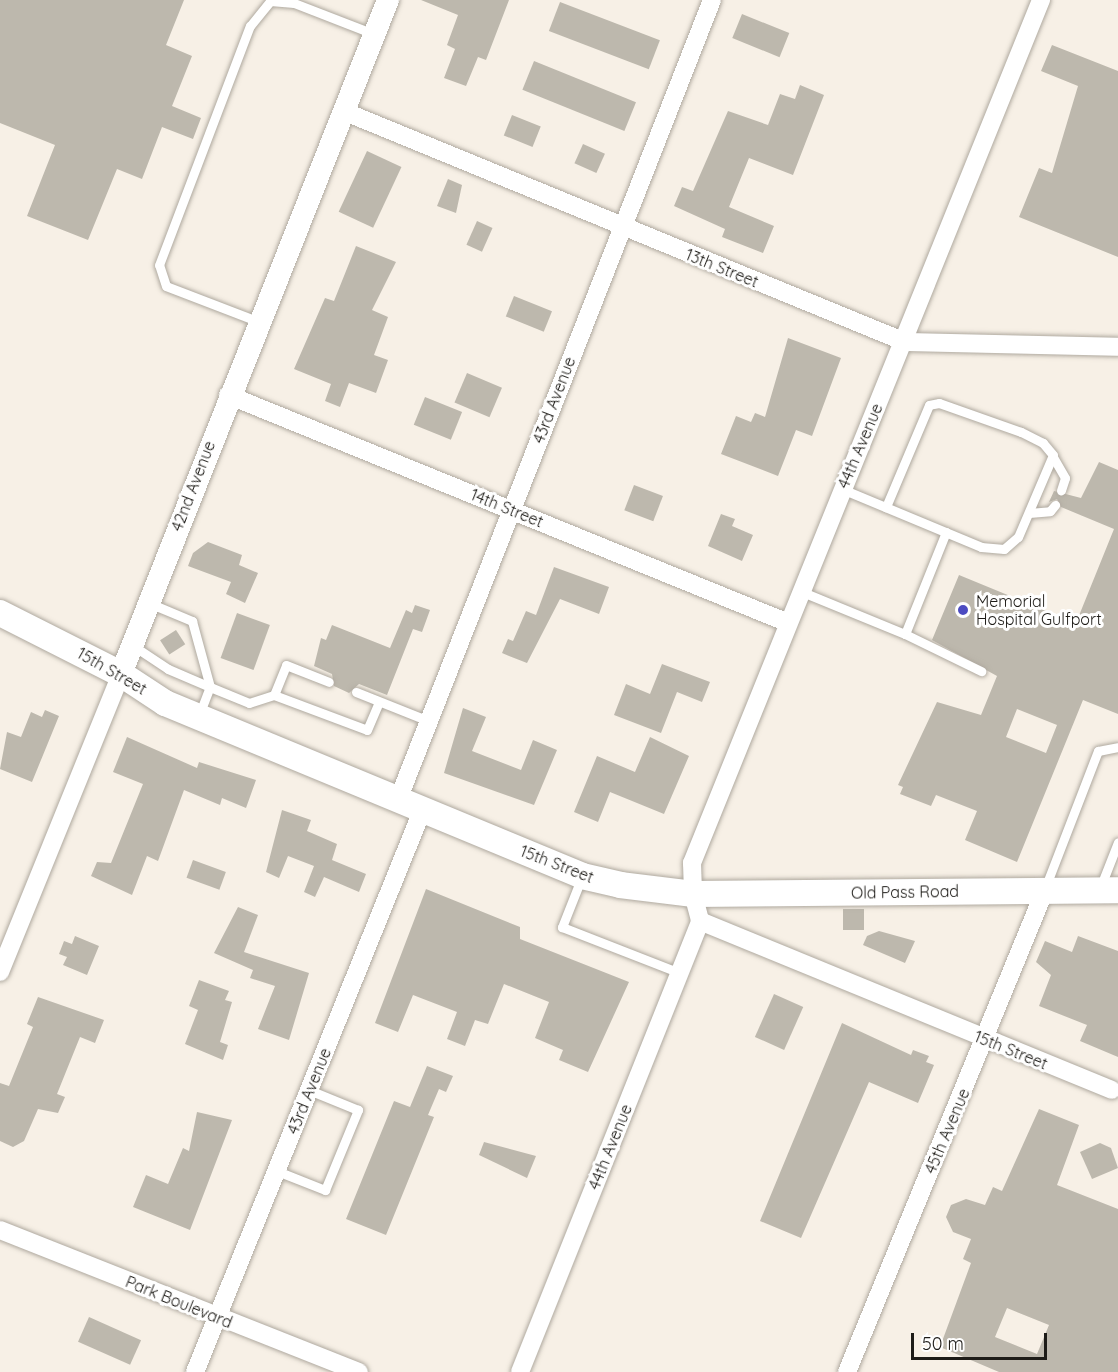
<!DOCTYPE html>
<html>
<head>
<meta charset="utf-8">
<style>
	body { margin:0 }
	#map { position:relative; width:1118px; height:1372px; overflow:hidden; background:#f7f0e6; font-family:Quicksand,sans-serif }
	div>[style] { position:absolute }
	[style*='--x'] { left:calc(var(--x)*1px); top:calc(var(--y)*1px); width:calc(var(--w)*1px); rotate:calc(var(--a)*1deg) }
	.building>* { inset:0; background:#bdb8ad; transform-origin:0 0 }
	.roads { filter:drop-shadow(0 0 2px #afa99f) drop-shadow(0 0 2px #afa99f) }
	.service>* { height:9px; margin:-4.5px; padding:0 4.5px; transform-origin:4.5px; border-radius:4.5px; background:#fff }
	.minor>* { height:18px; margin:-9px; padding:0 9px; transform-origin:9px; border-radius:9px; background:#fff }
	.tertiary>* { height:22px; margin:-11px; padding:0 11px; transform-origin:11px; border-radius:11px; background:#fff }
	.secondary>* { height:26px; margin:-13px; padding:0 13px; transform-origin:13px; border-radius:13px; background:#fff }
	.dots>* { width:16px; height:16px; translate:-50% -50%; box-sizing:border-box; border:3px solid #fff; border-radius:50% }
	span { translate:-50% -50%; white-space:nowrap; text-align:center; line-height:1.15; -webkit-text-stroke:6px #fff; paint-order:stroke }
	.street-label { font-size:16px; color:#1e1c18 }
	.poi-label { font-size:16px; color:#1e1c18 }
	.left { translate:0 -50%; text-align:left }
	.scale { position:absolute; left:911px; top:1333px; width:136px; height:27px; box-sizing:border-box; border:3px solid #1e1c18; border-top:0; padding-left:8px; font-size:18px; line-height:21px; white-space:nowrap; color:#1e1c18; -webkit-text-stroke:4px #fff; paint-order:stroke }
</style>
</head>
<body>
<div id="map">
	<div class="building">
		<i style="clip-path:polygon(0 0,184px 0,166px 45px,192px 56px,172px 106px,201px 118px,193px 139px,162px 127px,142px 179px,117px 169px,88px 240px,27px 216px,55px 145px,0 123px)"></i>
		<i style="clip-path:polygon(421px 0,509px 0,486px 60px,478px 57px,466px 86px,444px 78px,455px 49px,447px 45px,458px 15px)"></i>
		<i style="left:560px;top:2px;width:107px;height:31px;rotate:21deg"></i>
		<i style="left:742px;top:14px;width:51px;height:26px;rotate:22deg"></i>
		<i style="clip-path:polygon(1052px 45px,1118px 71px,1118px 257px,1019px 217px,1039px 168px,1052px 173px,1078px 86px,1041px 71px)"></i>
		<i style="left:534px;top:61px;width:110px;height:31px;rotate:22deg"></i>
		<i style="clip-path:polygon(800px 85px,824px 95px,793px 175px,749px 158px,729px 207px,774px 226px,763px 253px,722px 237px,725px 229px,674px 206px,682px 187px,693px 191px,728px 111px,768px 125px,780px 94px,795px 99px)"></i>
		<i style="left:512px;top:115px;width:31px;height:22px;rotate:22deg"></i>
		<i style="left:583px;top:144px;width:24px;height:21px;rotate:24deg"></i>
		<i style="left:367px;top:151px;width:38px;height:67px;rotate:25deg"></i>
		<i style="clip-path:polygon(448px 179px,462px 185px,456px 213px,437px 206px)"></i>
		<i style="left:477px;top:221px;width:17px;height:26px;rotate:24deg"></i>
		<i style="clip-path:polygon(356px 246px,396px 262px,372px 310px,388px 317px,374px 355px,388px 360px,376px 393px,349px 383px,340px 407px,325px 401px,331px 384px,294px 369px,325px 298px,334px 301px)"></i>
		<i style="left:514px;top:296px;width:41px;height:22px;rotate:22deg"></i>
		<i style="clip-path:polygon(788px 338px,841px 358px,812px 436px,796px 430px,778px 476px,721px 454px,736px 416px,751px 422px,755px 413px,765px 417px)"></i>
		<i style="left:467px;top:373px;width:38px;height:32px;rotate:23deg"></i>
		<i style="left:425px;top:397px;width:40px;height:30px;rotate:22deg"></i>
		<i style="clip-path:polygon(evenodd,1099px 462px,1118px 470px,1118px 714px,1083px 700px,1017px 862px,965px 840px,977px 811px,936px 795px,931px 806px,900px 794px,903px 787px,898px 785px,937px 702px,981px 715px,997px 676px,932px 640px,959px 575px,1076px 623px,1114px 529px,1061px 507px,1057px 499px,1049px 502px,1054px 491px,1081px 498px,1099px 462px,1017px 709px,1057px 725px,1046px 753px,1006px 737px,1017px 709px)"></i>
		<i style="left:634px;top:485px;width:31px;height:27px;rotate:21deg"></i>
		<i style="clip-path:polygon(721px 514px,735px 519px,732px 526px,753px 535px,742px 561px,708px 546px)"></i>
		<i style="clip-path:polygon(208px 542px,242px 555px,239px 565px,258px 573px,245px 603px,226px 594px,231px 582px,188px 566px,193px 553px)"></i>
		<i style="clip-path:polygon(554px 567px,609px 587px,599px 614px,560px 599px,527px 663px,509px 656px,502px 653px,508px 639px,513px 641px,526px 611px,536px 615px)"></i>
		<i style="clip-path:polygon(415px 605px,430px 610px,422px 632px,413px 629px,387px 695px,359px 684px,349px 693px,334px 686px,332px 674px,314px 666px,321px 638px,326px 640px,332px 625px,390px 648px,406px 610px,412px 613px)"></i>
		<i style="left:237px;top:613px;width:35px;height:48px;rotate:20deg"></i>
		<i style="left:176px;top:630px;width:17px;height:19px;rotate:57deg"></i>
		<i style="clip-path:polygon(662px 664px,710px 682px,702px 702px,677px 692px,661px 733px,614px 715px,626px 684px,650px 694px)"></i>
		<i style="clip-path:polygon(463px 708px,486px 717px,472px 751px,521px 770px,533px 740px,557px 750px,534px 805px,444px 773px)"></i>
		<i style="clip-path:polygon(45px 710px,59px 716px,32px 782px,0 769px,7px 732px,21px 737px,31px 712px,42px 717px)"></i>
		<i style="clip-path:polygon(127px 737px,197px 768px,199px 762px,256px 780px,246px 808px,222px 798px,220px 805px,184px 790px,158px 861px,147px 856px,132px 895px,91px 876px,97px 862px,111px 863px,143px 784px,113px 772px)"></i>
		<i style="clip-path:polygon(650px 737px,689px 756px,664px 814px,610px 792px,598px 822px,574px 812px,597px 756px,635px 772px)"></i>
		<i style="clip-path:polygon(282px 810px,311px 820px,307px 831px,337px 844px,332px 860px,366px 874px,359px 892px,324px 877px,315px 897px,304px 892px,314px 866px,288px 856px,279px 878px,266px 872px)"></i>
		<i style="left:193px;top:860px;width:35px;height:19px;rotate:20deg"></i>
		<i style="clip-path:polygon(426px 889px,520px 927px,520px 939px,629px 982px,588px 1072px,559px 1060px,563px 1050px,535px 1038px,549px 1002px,504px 984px,488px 1024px,475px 1020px,465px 1046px,447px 1039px,457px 1012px,413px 995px,398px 1032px,375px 1023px)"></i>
		<i style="clip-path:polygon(238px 907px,258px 915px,244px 952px,309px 973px,289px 1040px,258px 1029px,275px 986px,250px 978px,253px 970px,214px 953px)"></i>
		<i style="left:864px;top:909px;width:21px;height:21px;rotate:90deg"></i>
		<i style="clip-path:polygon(879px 931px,915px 941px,905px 963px,863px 945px,867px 936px)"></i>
		<i style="clip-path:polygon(75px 936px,99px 946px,87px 975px,63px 965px,67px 957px,59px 954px,64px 941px,72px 944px)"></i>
		<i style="clip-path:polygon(1078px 936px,1118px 951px,1118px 1057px,1080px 1041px,1087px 1025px,1039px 1006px,1051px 975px,1036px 962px,1045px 941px,1072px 952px)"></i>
		<i style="clip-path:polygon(199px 980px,229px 991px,225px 1000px,232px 1002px,220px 1042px,228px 1045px,223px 1060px,185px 1044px,198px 1010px,189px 1006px)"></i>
		<i style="left:774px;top:994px;width:32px;height:47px;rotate:24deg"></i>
		<i style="clip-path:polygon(38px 997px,104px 1020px,95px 1043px,80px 1037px,57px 1094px,65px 1097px,58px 1113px,38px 1109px,24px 1141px,13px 1147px,0 1141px,0 1083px,9px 1086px,33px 1027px,27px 1024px)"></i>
		<i style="clip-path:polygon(842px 1023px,911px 1055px,913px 1050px,929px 1056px,926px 1062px,934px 1065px,918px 1103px,869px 1082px,801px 1238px,760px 1221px)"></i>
		<i style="clip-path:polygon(427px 1066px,453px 1076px,446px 1092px,439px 1089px,428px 1115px,434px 1117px,386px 1235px,346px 1219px,394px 1101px,410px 1107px)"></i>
		<i style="clip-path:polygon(evenodd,1039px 1109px,1079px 1125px,1057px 1185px,1118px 1209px,1118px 1372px,999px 1372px,940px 1347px,971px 1263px,963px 1259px,971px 1239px,953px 1232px,946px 1217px,951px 1205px,966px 1199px,985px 1205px,993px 1187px,1002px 1191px,1039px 1109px,1007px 1308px,1049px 1325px,1037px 1354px,995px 1337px,1007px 1308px)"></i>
		<i style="clip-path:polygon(197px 1112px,232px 1120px,190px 1230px,133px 1207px,146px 1175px,168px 1184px,183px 1148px,189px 1151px)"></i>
		<i style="clip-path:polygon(484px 1142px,536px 1156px,527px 1178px,479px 1155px)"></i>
		<i style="clip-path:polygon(1100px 1143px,1111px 1148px,1118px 1168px,1092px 1179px,1080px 1152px)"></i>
		<i style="left:89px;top:1317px;width:57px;height:27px;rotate:24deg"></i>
	</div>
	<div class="roads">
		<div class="service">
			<i style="--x:257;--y:321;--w:97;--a:-159"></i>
			<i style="--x:166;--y:286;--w:22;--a:-108"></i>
			<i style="--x:159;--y:265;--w:256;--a:-69.2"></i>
			<i style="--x:250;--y:26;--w:32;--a:-51"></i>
			<i style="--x:270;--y:1;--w:24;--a:5"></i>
			<i style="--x:294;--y:3;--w:86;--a:21.2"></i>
			<i style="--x:1053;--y:457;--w:24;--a:60"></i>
			<i style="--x:1065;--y:478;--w:13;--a:108"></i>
			<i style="--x:842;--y:489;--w:151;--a:22.6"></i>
			<i style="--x:981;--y:547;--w:23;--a:5"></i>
			<i style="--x:1004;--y:549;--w:18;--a:-41"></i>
			<i style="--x:1018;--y:537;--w:89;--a:-66.9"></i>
			<i style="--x:1053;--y:455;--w:16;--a:-130"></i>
			<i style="--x:1043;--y:443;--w:25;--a:-153"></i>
			<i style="--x:1021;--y:432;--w:87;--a:-160.5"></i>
			<i style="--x:939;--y:403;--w:10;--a:169"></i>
			<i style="--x:929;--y:405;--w:111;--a:112.9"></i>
			<i style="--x:1029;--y:513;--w:21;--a:-5"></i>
			<i style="--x:1050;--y:511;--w:8;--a:-50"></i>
			<i style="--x:800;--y:591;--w:113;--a:22.3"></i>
			<i style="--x:905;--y:634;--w:110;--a:-68.1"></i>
			<i style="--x:149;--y:603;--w:47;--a:22.7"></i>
			<i style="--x:192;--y:621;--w:68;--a:74.7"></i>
			<i style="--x:905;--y:634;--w:85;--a:26"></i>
			<i style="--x:132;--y:645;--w:43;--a:33.7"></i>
			<i style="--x:168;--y:669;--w:46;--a:23.2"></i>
			<i style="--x:356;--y:692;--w:79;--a:21.7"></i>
			<i style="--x:274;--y:695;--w:32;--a:-68"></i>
			<i style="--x:286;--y:665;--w:46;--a:21.6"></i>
			<i style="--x:199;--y:715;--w:30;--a:-69"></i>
			<i style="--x:210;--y:687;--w:42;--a:22.3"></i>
			<i style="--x:249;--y:703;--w:26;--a:-18"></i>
			<i style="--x:274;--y:695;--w:99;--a:20.6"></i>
			<i style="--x:367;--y:730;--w:30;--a:-67"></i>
			<i style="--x:581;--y:879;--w:52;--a:111.6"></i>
			<i style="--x:562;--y:927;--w:127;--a:21.3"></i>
			<i style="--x:1045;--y:888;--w:147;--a:-68.9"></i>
			<i style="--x:1098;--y:751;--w:20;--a:-11"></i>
			<i style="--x:1100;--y:888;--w:49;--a:-68.6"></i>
			<i style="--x:277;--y:1171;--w:52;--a:21.6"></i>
			<i style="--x:325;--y:1190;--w:87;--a:-67.6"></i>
			<i style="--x:358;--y:1110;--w:53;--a:-157.8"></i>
		</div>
		<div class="minor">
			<i style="--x:1041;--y:0;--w:931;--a:112.02"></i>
			<i style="--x:692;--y:863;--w:31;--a:88"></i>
			<i style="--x:693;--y:894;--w:28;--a:75"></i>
			<i style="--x:700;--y:921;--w:445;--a:22.3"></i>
			<i style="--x:343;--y:111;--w:608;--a:22.34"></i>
			<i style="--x:905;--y:342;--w:213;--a:1.3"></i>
			<i style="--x:228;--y:395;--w:602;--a:22.14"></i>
			<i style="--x:398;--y:800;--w:859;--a:-68.57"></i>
			<i style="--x:0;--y:972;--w:322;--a:-67.9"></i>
			<i style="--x:0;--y:1230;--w:386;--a:21.6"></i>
			<i style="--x:195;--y:1372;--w:605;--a:-67.97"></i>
			<i style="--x:520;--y:1372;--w:486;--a:-68.2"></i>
			<i style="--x:847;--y:1372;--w:521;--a:-67.67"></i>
		</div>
		<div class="tertiary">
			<i style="--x:121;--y:674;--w:725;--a:-68.39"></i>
		</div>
		<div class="secondary">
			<i style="--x:0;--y:613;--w:136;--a:26.8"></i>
			<i style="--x:121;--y:674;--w:53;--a:33.4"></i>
			<i style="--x:165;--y:703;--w:451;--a:22.5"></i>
			<i style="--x:582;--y:876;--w:39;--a:13"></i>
			<i style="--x:620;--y:885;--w:74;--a:7"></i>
			<i style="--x:693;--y:894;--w:425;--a:-0.5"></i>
		</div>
	</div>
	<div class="dots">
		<i style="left:963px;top:610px;background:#4c4bc1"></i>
	</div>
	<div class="street-label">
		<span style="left:722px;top:268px;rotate:22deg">13th Street</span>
		<span style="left:554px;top:400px;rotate:-69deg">43rd Avenue</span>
		<span style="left:860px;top:446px;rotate:-67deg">44th Avenue</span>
		<span style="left:193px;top:486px;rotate:-69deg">42nd Avenue</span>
		<span style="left:507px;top:508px;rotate:22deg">14th Street</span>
		<span style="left:112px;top:671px;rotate:30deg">15th Street</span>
		<span style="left:557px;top:864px;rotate:21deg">15th Street</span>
		<span style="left:905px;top:892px;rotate:-1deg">Old Pass Road</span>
		<span style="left:1011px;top:1050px;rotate:22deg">15th Street</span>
		<span style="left:309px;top:1091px;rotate:-68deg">43rd Avenue</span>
		<span style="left:947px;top:1131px;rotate:-67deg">45th Avenue</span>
		<span style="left:610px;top:1147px;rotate:-68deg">44th Avenue</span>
		<span style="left:179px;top:1302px;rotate:22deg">Park Boulevard</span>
	</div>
	<div class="poi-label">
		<span class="left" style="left:976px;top:610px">Memorial<br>Hospital Gulfport</span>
	</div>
	<div class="scale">50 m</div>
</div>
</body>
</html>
